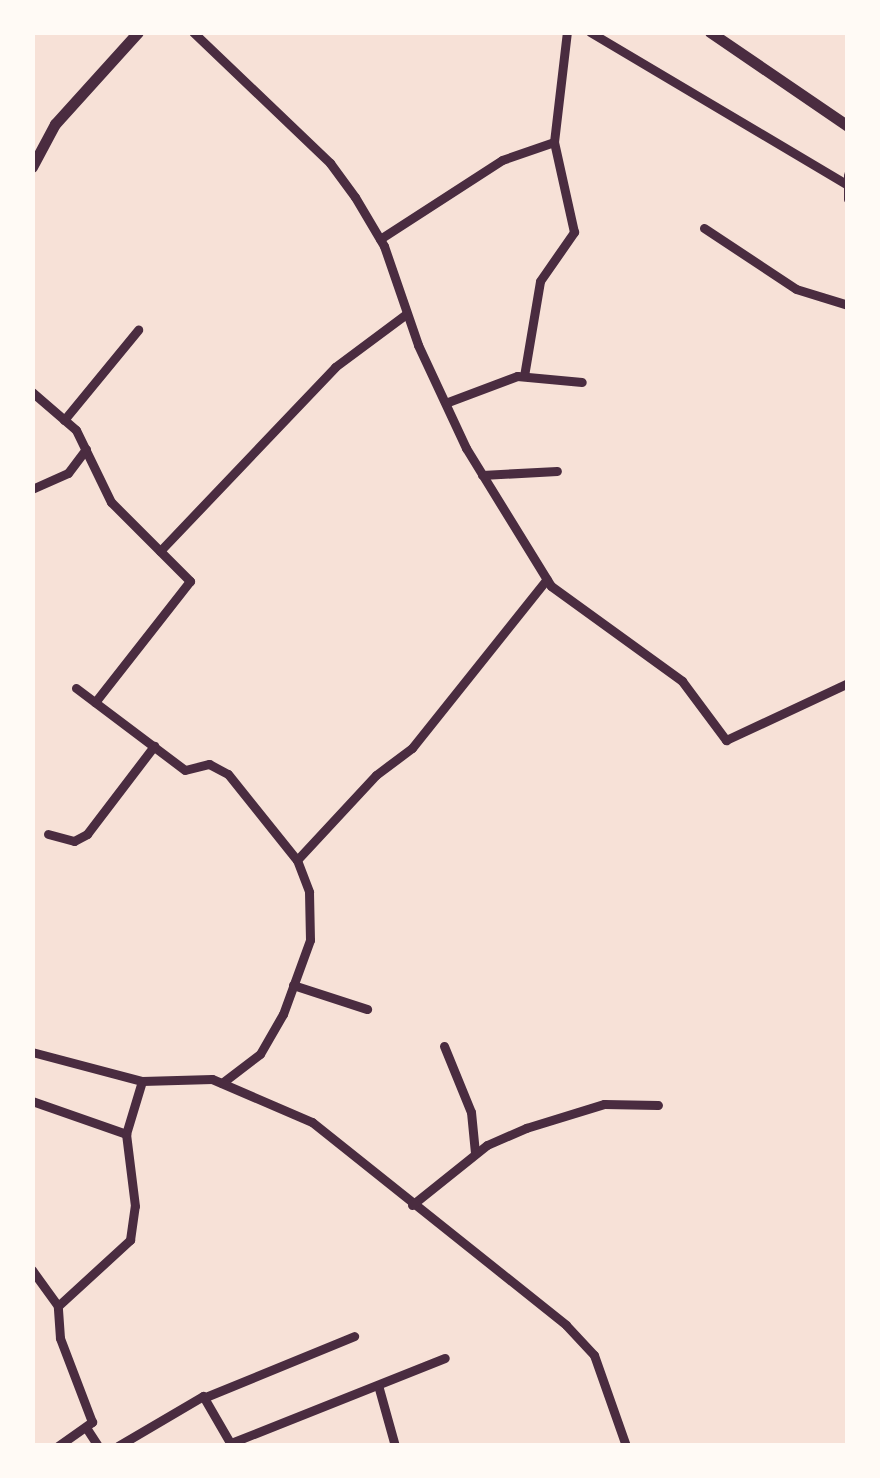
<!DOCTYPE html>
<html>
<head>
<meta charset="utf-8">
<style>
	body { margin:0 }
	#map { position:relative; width:880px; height:1478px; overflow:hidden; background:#f7e1d7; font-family:"DM Sans",sans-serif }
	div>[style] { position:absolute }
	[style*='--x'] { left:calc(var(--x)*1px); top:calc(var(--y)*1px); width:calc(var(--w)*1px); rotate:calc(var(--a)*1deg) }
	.minor>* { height:9px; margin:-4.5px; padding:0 4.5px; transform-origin:4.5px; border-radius:4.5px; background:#4a2c40 }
	.tertiary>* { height:11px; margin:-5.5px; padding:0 5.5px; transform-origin:5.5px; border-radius:5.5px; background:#4a2c40 }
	span { translate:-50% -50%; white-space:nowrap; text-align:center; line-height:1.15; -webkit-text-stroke:9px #fffaf5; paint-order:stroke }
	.frame { position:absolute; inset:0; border:35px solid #fffaf5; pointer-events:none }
</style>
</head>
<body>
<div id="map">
	<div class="minor">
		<i style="--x:193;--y:32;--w:190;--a:43.7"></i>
		<i style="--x:330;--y:163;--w:42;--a:53.7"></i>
		<i style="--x:355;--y:197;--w:57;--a:59.4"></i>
		<i style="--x:384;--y:246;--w:105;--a:71"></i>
		<i style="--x:418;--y:345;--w:114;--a:65"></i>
		<i style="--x:466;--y:448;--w:162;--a:58.4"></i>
		<i style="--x:551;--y:586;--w:162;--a:35.9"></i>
		<i style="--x:682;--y:681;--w:74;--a:53.3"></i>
		<i style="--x:726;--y:740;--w:135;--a:-25"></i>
		<i style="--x:590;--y:32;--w:300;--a:30.7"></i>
		<i style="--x:848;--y:175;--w:24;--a:90"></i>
		<i style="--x:704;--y:228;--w:110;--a:33.5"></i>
		<i style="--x:796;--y:289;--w:54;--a:17.1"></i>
		<i style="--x:380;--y:239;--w:145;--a:-32.9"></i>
		<i style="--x:502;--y:160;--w:55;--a:-19.1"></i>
		<i style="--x:524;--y:376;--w:96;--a:-80.4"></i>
		<i style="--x:540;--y:281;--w:60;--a:-55.2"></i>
		<i style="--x:574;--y:232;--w:92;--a:-102.5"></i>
		<i style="--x:554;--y:142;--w:111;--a:-83.3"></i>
		<i style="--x:32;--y:392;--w:58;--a:40.8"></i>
		<i style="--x:76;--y:430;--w:80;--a:64.1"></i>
		<i style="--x:111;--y:502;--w:112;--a:45"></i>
		<i style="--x:190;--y:581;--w:154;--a:128.1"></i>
		<i style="--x:448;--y:402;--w:74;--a:-20.6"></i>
		<i style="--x:517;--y:376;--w:65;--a:5.3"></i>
		<i style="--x:64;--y:420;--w:117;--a:-50.6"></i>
		<i style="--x:482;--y:475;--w:75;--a:-3.1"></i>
		<i style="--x:32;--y:489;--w:39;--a:-24"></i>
		<i style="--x:68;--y:473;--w:30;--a:-53"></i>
		<i style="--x:160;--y:551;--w:254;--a:-46.4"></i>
		<i style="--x:335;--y:367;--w:89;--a:-36.7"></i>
		<i style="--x:76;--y:688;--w:136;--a:37"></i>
		<i style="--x:185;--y:770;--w:25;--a:-14"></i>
		<i style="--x:209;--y:764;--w:21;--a:28"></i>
		<i style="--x:228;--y:774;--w:110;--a:51.3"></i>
		<i style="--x:297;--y:860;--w:34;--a:69"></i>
		<i style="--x:309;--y:892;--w:48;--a:88.8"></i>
		<i style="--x:310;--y:940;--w:79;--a:110"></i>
		<i style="--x:283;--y:1014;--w:46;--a:119.9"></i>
		<i style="--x:260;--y:1054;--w:48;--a:142.7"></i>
		<i style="--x:48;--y:834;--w:27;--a:15"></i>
		<i style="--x:74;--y:841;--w:15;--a:-28"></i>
		<i style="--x:87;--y:834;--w:111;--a:-52.7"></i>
		<i style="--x:297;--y:860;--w:116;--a:-47.1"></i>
		<i style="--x:376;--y:775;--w:45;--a:-36.9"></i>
		<i style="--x:412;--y:748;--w:216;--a:-51.4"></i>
		<i style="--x:293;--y:985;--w:78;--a:18"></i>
		<i style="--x:444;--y:1046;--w:71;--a:67.8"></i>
		<i style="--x:471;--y:1112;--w:41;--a:84.4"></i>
		<i style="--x:32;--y:1052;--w:114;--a:14.8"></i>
		<i style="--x:142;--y:1081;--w:70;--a:-1.6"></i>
		<i style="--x:212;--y:1079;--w:109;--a:23.3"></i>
		<i style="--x:312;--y:1122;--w:325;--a:38.6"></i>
		<i style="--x:566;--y:1325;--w:41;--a:47"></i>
		<i style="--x:594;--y:1355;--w:96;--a:70.6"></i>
		<i style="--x:32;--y:1101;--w:100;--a:19.3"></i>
		<i style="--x:412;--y:1205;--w:96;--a:-38.7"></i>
		<i style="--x:487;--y:1145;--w:43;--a:-23.6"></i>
		<i style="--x:526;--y:1128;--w:82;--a:-17.1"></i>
		<i style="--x:604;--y:1104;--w:54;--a:1.1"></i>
		<i style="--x:32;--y:1270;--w:44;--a:54.2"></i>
		<i style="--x:378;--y:1385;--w:63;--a:74.4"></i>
		<i style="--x:208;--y:1396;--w:158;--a:-22.3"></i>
		<i style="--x:87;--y:1429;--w:20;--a:57"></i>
		<i style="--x:231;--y:1443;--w:230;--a:-21.7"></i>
		<i style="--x:58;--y:1446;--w:42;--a:-35.2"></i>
		<i style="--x:92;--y:1422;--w:90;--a:-110.9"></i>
		<i style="--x:60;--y:1338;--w:32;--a:-94"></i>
		<i style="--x:58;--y:1306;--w:98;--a:-42.5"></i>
		<i style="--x:130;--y:1240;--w:34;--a:-82"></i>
		<i style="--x:135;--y:1206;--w:73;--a:-97.1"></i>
		<i style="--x:126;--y:1134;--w:55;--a:-73.2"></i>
		<i style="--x:118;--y:1446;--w:99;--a:-30.5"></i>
		<i style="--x:203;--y:1396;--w:58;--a:59.9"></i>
	</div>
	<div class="tertiary">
		<i style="--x:710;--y:32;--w:167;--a:34.3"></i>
		<i style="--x:32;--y:167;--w:49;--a:-61.9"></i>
		<i style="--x:55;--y:124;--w:124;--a:-47.9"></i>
	</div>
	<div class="frame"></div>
</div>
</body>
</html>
